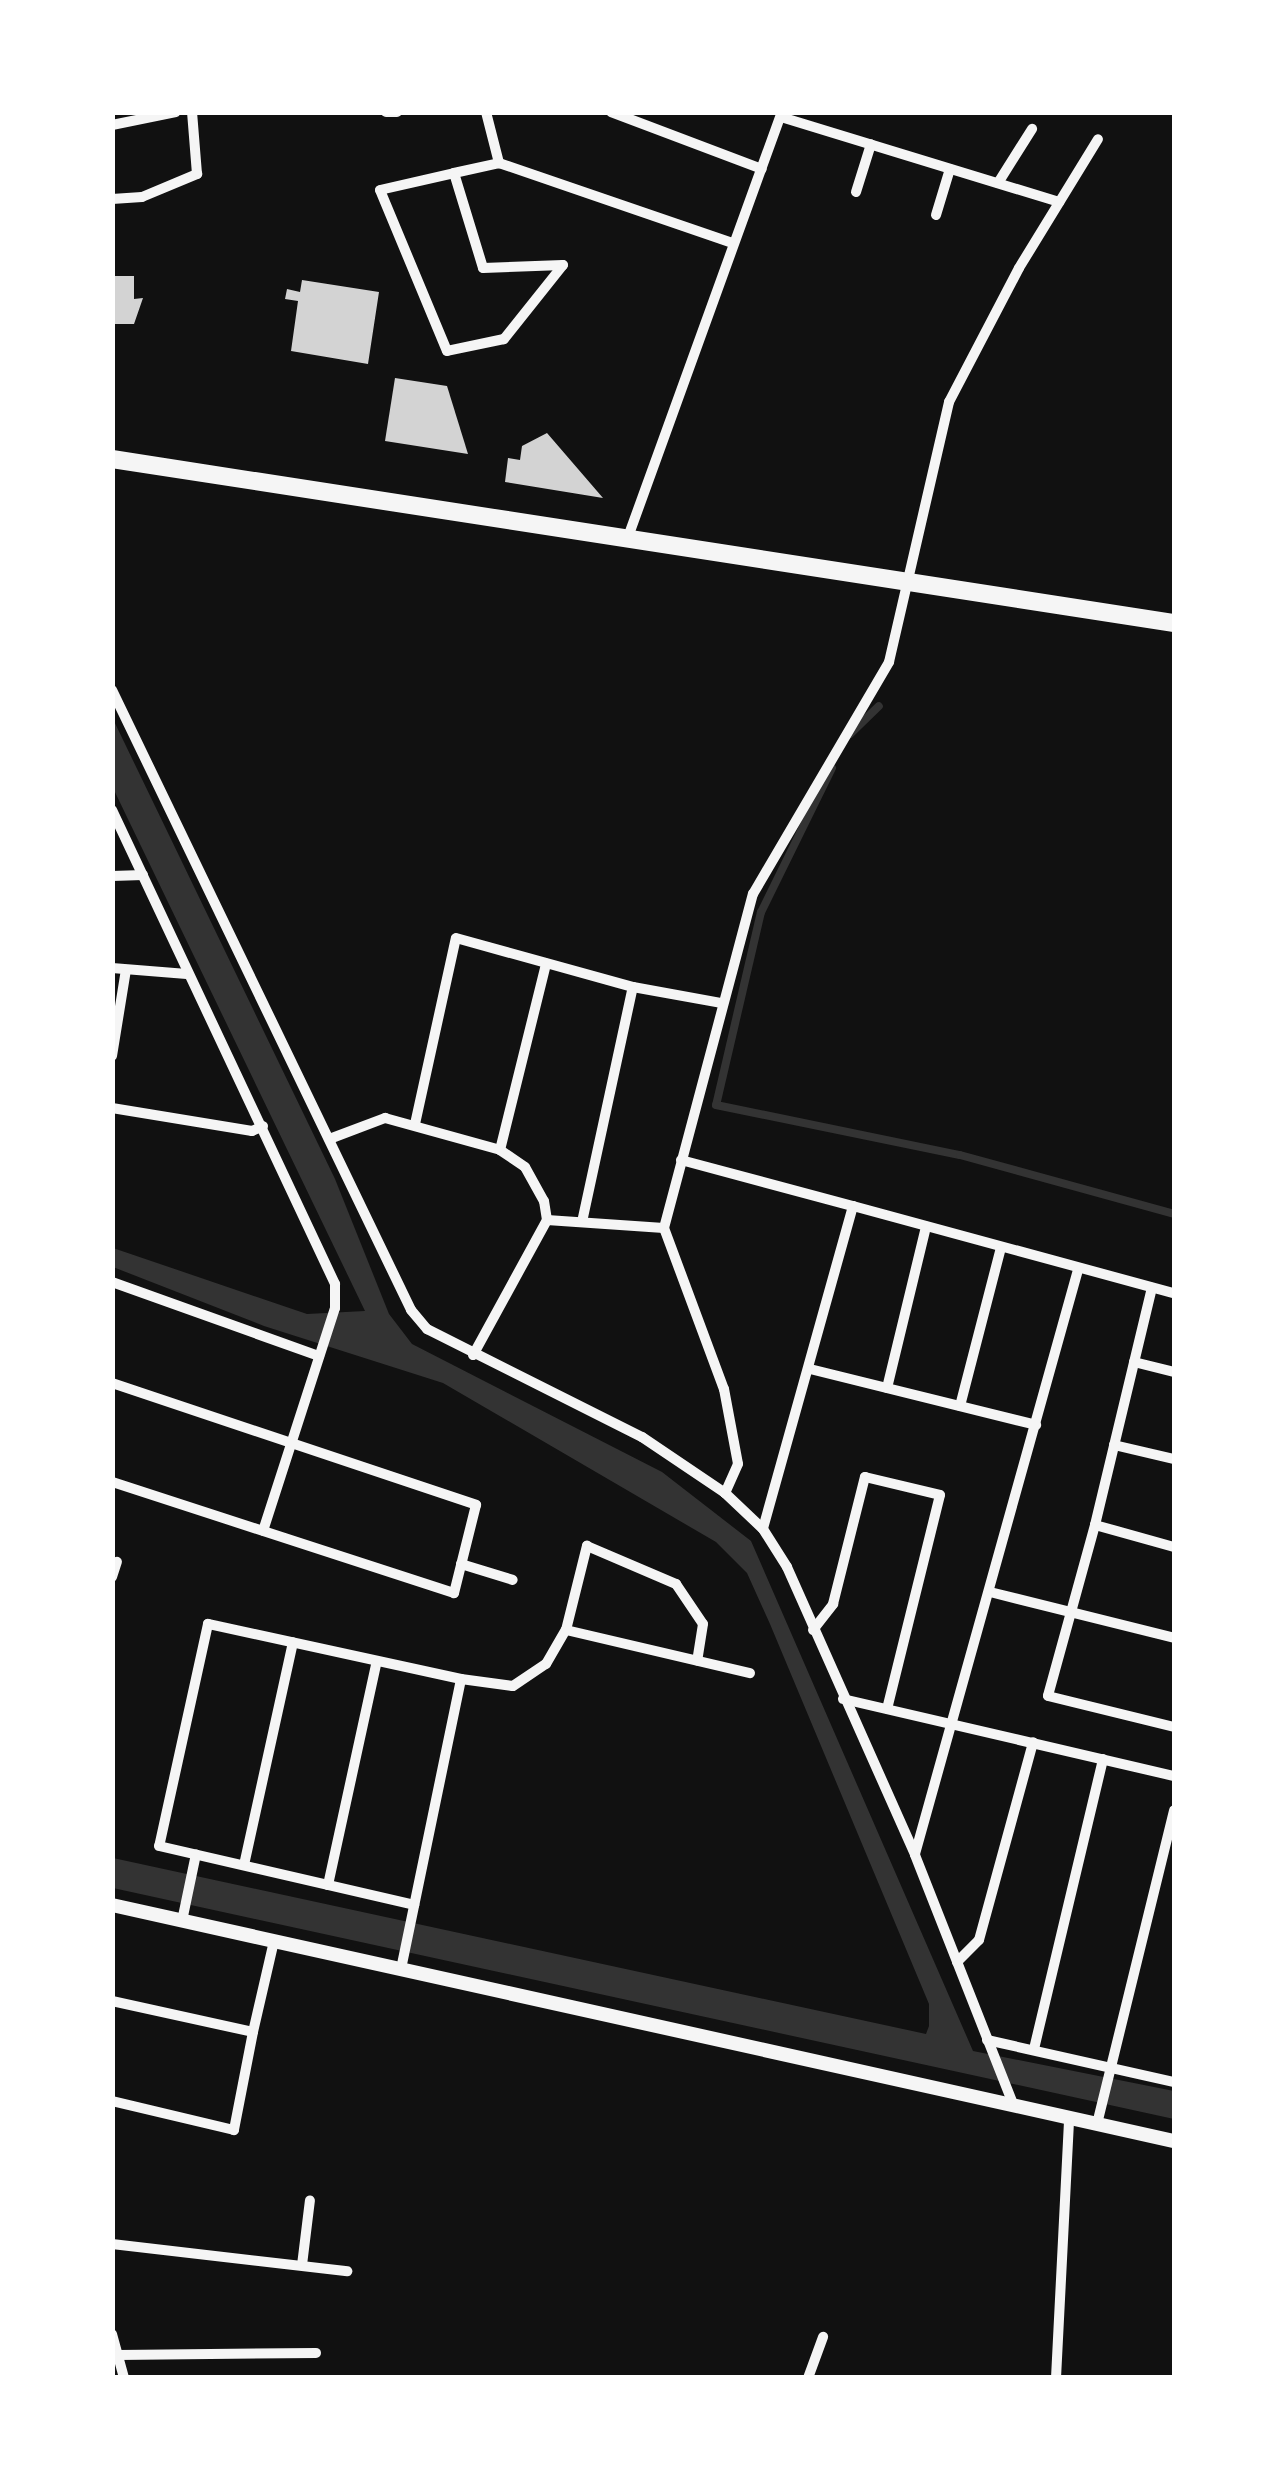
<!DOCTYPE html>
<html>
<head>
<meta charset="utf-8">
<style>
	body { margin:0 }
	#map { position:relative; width:1287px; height:2490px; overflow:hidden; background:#111; font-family:Ubuntu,sans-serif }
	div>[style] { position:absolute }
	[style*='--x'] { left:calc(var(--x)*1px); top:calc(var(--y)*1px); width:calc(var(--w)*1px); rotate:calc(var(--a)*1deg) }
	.water>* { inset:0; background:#333 }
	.stream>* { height:8px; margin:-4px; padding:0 4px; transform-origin:4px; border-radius:4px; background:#333 }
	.building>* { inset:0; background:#d3d3d3 }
	.minor>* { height:10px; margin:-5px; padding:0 5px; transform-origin:5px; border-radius:5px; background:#f5f5f5 }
	.tertiary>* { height:14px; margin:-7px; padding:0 7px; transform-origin:7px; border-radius:7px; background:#f5f5f5 }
	.trunk>* { height:18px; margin:-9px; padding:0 9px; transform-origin:9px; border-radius:9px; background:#f5f5f5 }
	span { translate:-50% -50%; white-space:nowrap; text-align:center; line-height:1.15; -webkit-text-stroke:10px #fff; paint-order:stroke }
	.frame { position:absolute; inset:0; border:115px solid #fff; pointer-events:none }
</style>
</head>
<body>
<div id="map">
	<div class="water">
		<i style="clip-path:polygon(112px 717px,335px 1179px,389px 1314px,412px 1344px,662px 1472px,751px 1541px,973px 2051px,1174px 2091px,1174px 2119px,113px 1888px,113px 1858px,926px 2034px,929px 2026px,929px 2004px,770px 1624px,747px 1573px,716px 1542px,443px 1383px,264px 1326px,113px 1267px,113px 1248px,307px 1314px,365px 1311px,113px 788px)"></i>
	</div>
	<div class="stream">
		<i style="--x:850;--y:734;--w:40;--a:-44"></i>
		<i style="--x:832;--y:768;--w:161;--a:116.2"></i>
		<i style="--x:761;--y:912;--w:198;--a:103.1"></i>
		<i style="--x:716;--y:1105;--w:249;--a:11.6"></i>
		<i style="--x:960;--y:1155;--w:222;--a:15.4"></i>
	</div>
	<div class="building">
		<i style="clip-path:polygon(112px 276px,134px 276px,134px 299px,143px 298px,134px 324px,112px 324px)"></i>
		<i style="clip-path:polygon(302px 280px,379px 292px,368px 364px,291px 351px,298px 301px,285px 299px,287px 289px,300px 292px)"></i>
		<i style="clip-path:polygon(395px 378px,447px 386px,468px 454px,385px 441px)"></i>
		<i style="clip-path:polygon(547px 433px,603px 498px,505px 482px,508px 458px,520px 460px,522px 446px)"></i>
	</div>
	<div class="minor">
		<i style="--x:386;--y:112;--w:11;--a:0"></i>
		<i style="--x:486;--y:112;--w:53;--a:75.7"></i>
		<i style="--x:499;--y:163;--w:246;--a:18.9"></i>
		<i style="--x:611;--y:112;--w:161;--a:20.7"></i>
		<i style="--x:781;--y:117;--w:291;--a:17"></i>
		<i style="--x:112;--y:125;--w:65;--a:-11.5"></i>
		<i style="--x:454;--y:173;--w:99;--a:73"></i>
		<i style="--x:483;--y:268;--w:80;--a:-2.1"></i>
		<i style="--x:563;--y:265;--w:95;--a:128.6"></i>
		<i style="--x:504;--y:339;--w:58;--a:168.1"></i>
		<i style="--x:447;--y:351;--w:174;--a:-112.6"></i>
		<i style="--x:380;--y:190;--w:76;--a:-12.9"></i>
		<i style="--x:454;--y:173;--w:46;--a:-12.5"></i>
		<i style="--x:998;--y:183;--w:64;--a:-57.8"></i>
		<i style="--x:856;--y:192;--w:50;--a:-72.6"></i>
		<i style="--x:112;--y:199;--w:30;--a:-4"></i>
		<i style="--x:142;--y:197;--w:60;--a:-22.7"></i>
		<i style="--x:197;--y:174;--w:62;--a:-94.6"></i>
		<i style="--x:936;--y:215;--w:48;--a:-73.1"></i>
		<i style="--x:628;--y:537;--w:452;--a:-70.1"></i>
		<i style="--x:112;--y:690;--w:688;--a:64.25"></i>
		<i style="--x:411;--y:1310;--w:25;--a:50"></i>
		<i style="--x:427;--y:1329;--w:241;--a:26.7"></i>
		<i style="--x:642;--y:1437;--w:100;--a:34"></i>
		<i style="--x:725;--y:1493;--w:52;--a:43.5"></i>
		<i style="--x:763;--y:1529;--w:45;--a:57.7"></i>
		<i style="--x:787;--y:1567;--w:315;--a:66"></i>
		<i style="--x:915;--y:1855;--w:268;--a:68.5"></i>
		<i style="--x:112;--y:810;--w:524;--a:64.8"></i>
		<i style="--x:335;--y:1284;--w:24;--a:90"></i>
		<i style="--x:335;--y:1308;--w:234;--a:107.9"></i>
		<i style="--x:112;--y:876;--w:31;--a:-2"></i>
		<i style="--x:112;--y:968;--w:75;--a:4.6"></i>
		<i style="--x:112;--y:1056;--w:87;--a:-80.8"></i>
		<i style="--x:112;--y:1108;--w:142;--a:9.3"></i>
		<i style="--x:252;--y:1131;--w:12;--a:-24"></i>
		<i style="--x:415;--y:1124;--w:190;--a:-77.6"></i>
		<i style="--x:456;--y:938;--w:184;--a:15.5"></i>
		<i style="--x:332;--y:1138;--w:57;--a:-20.7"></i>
		<i style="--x:385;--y:1118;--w:119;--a:15.5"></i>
		<i style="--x:500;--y:1150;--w:30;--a:34"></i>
		<i style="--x:525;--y:1167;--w:39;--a:61"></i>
		<i style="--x:544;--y:1201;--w:19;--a:81"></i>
		<i style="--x:547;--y:1220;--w:154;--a:118.7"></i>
		<i style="--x:500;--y:1150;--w:192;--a:-76.1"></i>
		<i style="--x:681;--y:1160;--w:178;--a:15"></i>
		<i style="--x:853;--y:1206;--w:335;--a:105.6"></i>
		<i style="--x:853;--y:1206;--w:333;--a:15.2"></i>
		<i style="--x:547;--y:1220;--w:117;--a:3.9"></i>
		<i style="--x:664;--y:1228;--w:172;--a:69.6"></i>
		<i style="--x:724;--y:1389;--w:76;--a:79.4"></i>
		<i style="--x:738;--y:1464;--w:32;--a:114"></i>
		<i style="--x:582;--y:1222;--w:240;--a:-77.8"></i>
		<i style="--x:633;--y:987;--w:89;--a:10.3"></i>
		<i style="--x:664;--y:1228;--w:346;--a:-75.1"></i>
		<i style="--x:753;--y:894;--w:269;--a:-59.6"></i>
		<i style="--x:889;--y:662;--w:267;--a:-77"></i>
		<i style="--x:949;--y:402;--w:151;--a:-62.4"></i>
		<i style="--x:1019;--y:268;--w:151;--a:-58.5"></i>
		<i style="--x:112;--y:1282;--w:220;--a:19.7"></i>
		<i style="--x:1134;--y:1362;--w:41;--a:14"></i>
		<i style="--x:810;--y:1369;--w:233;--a:13.9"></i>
		<i style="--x:112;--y:1383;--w:384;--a:18.5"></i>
		<i style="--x:476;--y:1505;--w:91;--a:104"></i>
		<i style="--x:454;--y:1593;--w:360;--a:-162"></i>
		<i style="--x:887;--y:1388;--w:166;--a:-76.4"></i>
		<i style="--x:960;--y:1406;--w:163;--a:-75.5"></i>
		<i style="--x:1114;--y:1445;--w:62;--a:13.1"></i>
		<i style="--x:1095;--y:1525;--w:244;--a:-76.5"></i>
		<i style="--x:1174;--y:1547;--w:82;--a:-164.4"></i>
		<i style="--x:1095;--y:1525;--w:177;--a:105.4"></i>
		<i style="--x:1048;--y:1696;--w:130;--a:13.8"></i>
		<i style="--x:461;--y:1564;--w:54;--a:17.1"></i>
		<i style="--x:112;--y:1577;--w:16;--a:-72"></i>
		<i style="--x:990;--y:1592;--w:190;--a:14"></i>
		<i style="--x:566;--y:1630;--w:189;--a:13.2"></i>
		<i style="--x:813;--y:1630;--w:33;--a:-52"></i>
		<i style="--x:833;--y:1604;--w:131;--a:-75.9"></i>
		<i style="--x:865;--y:1477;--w:77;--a:13.5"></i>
		<i style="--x:940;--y:1495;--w:220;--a:103.9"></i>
		<i style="--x:461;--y:1679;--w:52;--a:7.7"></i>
		<i style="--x:513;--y:1686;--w:40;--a:-34"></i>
		<i style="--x:546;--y:1664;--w:39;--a:-60"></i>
		<i style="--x:566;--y:1630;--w:87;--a:-76"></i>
		<i style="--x:587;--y:1546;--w:97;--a:23.1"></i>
		<i style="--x:676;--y:1584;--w:48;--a:56"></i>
		<i style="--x:703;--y:1624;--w:37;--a:99"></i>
		<i style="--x:843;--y:1699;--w:340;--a:13.1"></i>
		<i style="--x:915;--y:1854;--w:606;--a:-74.41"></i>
		<i style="--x:244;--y:1865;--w:228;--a:-77.6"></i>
		<i style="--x:328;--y:1885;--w:229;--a:-77.7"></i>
		<i style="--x:182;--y:1921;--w:68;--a:-78.2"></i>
		<i style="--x:957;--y:1962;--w:31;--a:-45"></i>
		<i style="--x:979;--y:1940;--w:205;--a:-74.7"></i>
		<i style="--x:401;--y:1969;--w:296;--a:-78.3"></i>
		<i style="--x:461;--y:1679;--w:259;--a:-167.7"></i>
		<i style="--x:208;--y:1624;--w:227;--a:102.4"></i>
		<i style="--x:159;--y:1846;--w:262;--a:13"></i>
		<i style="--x:112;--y:2001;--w:144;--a:12.4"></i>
		<i style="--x:253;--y:2032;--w:100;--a:101"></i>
		<i style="--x:234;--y:2130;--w:125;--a:-166.6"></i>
		<i style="--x:253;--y:2032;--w:93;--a:-77"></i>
		<i style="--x:987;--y:2040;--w:192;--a:12.7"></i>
		<i style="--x:1034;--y:2049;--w:298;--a:-76.6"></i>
		<i style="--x:1097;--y:2124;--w:323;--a:-76.2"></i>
		<i style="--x:112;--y:2244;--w:237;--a:6.6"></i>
		<i style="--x:302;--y:2265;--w:65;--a:-83"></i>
		<i style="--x:112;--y:2334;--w:46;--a:74.7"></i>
		<i style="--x:118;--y:2355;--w:198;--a:-0.6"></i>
		<i style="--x:808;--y:2378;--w:44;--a:-69.9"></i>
		<i style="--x:1056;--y:2378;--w:260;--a:-87.1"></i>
	</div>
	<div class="tertiary">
		<i style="--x:112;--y:1905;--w:1088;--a:12.53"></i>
	</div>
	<div class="trunk">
		<i style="--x:112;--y:459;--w:1075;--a:8.78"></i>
	</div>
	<div class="frame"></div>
</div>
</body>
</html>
